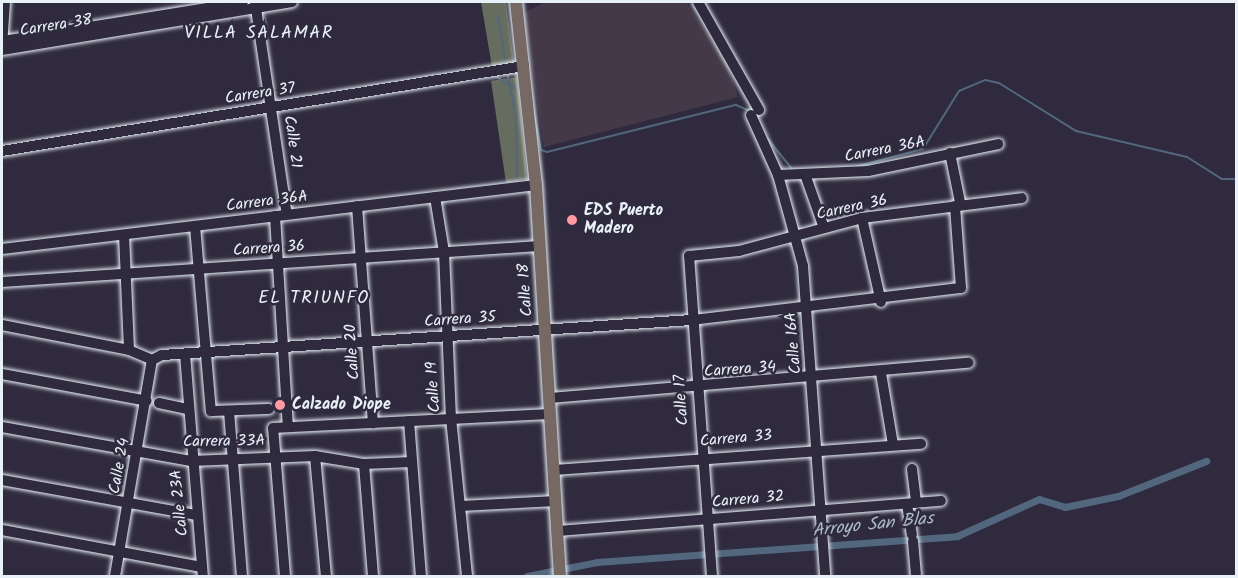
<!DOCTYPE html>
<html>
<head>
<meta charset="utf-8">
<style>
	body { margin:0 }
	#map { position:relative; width:1238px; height:578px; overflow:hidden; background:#2f2a3d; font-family:Kalam,sans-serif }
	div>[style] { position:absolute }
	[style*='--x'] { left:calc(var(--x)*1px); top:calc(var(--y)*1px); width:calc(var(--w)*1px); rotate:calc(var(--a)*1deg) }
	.built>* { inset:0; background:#433948 }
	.green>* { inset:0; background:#666c5e }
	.stream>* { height:2px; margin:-1px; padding:0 1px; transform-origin:1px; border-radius:1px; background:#52677d }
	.canal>* { height:7px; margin:-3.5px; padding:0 3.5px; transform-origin:3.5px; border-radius:3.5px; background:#52677d }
	.roads { filter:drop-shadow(0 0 2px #e8f1f8) drop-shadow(0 0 2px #e8f1f8) }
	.minor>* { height:10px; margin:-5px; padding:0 5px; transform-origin:5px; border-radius:5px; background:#2f2a3d }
	.major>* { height:12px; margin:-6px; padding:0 6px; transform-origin:6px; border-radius:6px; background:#766964 }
	.dots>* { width:16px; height:16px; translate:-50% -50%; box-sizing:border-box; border:3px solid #2f2a3d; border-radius:50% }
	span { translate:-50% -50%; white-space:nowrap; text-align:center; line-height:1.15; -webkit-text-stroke:5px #2f2a3d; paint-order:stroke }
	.street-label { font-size:16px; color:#e8f1f8 }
	.poi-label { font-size:16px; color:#e8f1f8; font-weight:700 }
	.left { translate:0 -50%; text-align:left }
	.neighbourhood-label { font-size:18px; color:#e8f1f8; letter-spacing:1.5px }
	.water-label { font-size:18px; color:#acbac7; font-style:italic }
	.frame { position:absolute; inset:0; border:3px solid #e8f1f8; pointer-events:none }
</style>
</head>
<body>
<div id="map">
	<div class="built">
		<i style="clip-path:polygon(545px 2px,686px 2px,727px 63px,738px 97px,544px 147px,524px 13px)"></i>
	</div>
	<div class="green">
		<i style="clip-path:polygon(481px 2px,506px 2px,514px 63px,492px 67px)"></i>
		<i style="clip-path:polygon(517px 77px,527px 179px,506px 183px,491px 81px)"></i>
	</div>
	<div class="stream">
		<i style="--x:498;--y:15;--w:52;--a:81.1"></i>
		<i style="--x:507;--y:71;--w:47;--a:78.9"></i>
		<i style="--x:516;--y:117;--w:67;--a:89.1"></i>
		<i style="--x:492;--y:74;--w:36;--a:32"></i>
		<i style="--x:530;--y:92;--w:59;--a:79.3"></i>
		<i style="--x:541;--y:150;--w:6;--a:18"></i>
		<i style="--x:547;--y:152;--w:195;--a:-14"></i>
		<i style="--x:736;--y:105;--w:17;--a:24"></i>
		<i style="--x:767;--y:138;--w:41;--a:50.9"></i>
		<i style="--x:858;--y:166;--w:67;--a:-14.7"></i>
		<i style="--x:923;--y:149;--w:68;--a:-58.2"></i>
		<i style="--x:959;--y:91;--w:28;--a:-23"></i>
		<i style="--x:985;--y:80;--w:14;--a:12"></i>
		<i style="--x:999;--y:83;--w:91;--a:31.9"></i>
		<i style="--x:1076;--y:131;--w:114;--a:13.2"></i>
		<i style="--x:1187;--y:157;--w:41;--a:32.2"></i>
		<i style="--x:1222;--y:179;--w:14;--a:0"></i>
	</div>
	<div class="canal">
		<i style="--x:527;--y:576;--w:71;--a:-11.3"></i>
		<i style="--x:597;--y:562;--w:361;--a:-4.1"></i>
		<i style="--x:957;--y:536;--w:90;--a:-24.3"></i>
		<i style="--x:1039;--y:499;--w:27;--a:17"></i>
		<i style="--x:1065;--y:507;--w:54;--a:-11.7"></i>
		<i style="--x:1118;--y:496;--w:95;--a:-21.7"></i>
	</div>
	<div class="roads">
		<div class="minor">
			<i style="--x:255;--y:2;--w:215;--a:81.5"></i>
			<i style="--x:698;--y:2;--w:124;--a:60.5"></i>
			<i style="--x:3;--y:41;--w:243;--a:-9.2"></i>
			<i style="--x:2;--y:46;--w:44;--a:-86.1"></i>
			<i style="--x:2;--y:50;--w:294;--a:-9.4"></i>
			<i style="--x:751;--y:115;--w:66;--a:65.8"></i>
			<i style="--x:778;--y:175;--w:94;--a:74.6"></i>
			<i style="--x:803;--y:266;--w:311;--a:85.9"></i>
			<i style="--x:2;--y:151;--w:529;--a:-9.25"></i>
			<i style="--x:950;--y:153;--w:50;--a:78.5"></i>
			<i style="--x:778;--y:175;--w:90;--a:-2.5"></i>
			<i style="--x:868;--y:171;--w:133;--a:-11.7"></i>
			<i style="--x:806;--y:177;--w:54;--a:70.6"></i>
			<i style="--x:435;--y:197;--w:56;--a:80.7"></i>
			<i style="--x:444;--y:252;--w:166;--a:87.6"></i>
			<i style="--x:451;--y:418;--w:159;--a:84.2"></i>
			<i style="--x:357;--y:206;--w:218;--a:85.8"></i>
			<i style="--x:275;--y:216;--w:210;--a:86.5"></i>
			<i style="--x:862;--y:218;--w:86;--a:77.3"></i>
			<i style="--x:195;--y:226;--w:186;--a:85.1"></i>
			<i style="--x:211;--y:411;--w:58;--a:-2"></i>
			<i style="--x:124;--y:235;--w:115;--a:87.5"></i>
			<i style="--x:2;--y:249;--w:538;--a:-6.83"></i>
			<i style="--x:2;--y:282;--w:538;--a:-3.84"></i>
			<i style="--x:2;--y:325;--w:129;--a:11.1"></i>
			<i style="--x:129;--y:350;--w:25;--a:23"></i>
			<i style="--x:185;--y:354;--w:223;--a:85.4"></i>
			<i style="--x:152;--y:360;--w:11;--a:-27"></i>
			<i style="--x:162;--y:355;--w:531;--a:-3.78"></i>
			<i style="--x:692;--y:320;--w:271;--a:-6.8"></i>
			<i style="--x:961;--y:288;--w:82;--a:-94.2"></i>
			<i style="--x:881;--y:373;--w:73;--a:80.5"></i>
			<i style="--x:2;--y:374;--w:147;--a:10.5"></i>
			<i style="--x:549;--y:398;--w:421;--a:-4.8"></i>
			<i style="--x:159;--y:403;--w:30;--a:12"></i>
			<i style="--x:229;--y:411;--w:166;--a:85.5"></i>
			<i style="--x:409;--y:421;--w:155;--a:85.6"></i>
			<i style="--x:2;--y:427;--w:192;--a:10.2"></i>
			<i style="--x:191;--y:461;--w:124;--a:-2.3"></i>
			<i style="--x:315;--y:456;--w:50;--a:9.3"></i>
			<i style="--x:364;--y:464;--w:48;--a:-2.4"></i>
			<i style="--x:315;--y:456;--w:121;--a:84.8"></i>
			<i style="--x:364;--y:464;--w:112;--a:85.4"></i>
			<i style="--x:912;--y:469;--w:34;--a:83"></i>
			<i style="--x:554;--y:470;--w:368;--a:-4.1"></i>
			<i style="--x:2;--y:480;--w:198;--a:10.2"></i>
			<i style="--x:907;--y:504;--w:31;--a:81"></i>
			<i style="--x:461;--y:506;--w:95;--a:-3"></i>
			<i style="--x:2;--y:530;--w:203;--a:10.5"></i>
			<i style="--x:558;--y:531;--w:384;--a:-4.5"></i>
			<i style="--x:913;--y:541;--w:35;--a:85"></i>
			<i style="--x:115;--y:576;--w:219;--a:-80.3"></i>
			<i style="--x:285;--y:576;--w:148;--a:-94.6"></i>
			<i style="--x:273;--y:428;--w:277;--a:-2.9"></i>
			<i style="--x:712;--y:576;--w:321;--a:-94.1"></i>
			<i style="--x:689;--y:256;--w:50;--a:-5.7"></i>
			<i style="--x:739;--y:251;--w:127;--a:-15"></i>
			<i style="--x:862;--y:218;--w:161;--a:-7.1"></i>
		</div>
		<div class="major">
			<i style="--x:516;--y:2;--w:184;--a:83.8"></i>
			<i style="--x:536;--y:185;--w:392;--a:86.5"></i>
		</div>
	</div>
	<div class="dots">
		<i style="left:572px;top:220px;background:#ff9aa2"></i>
		<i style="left:280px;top:405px;background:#ff9aa2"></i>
	</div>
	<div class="street-label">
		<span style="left:56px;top:26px;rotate:-9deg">Carrera 38</span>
		<span style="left:260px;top:94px;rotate:-9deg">Carrera 37</span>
		<span style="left:292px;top:142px;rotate:82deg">Calle 21</span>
		<span style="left:885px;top:150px;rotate:-11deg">Carrera 36A</span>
		<span style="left:267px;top:202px;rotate:-7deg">Carrera 36A</span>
		<span style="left:852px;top:208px;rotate:-12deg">Carrera 36</span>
		<span style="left:269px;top:249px;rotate:-4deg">Carrera 36</span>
		<span style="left:526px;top:290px;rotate:-94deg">Calle 18</span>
		<span style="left:460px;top:320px;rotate:-4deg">Carrera 35</span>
		<span style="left:794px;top:343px;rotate:-95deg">Calle 16A</span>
		<span style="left:353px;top:352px;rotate:-94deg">Calle 20</span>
		<span style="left:740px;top:370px;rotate:-4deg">Carrera 34</span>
		<span style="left:434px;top:387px;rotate:-94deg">Calle 19</span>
		<span style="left:682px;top:400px;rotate:-94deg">Calle 17</span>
		<span style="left:736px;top:439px;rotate:-5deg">Carrera 33</span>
		<span style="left:224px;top:442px;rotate:-1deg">Carrera 33A</span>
		<span style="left:120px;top:466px;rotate:-80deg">Calle 24</span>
		<span style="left:748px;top:500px;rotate:-5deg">Carrera 32</span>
		<span style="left:180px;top:503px;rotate:-96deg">Calle 23A</span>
	</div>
	<div class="poi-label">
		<span class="left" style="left:584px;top:220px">EDS Puerto<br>Madero</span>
		<span class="left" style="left:292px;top:405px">Calzado Diope</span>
	</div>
	<div class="neighbourhood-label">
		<span style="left:259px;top:34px">VILLA SALAMAR</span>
		<span style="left:314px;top:299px">EL TRIUNFO</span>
	</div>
	<div class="water-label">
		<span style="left:873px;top:526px;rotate:-6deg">Arroyo San Blas</span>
	</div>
	<div class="frame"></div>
</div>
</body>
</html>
